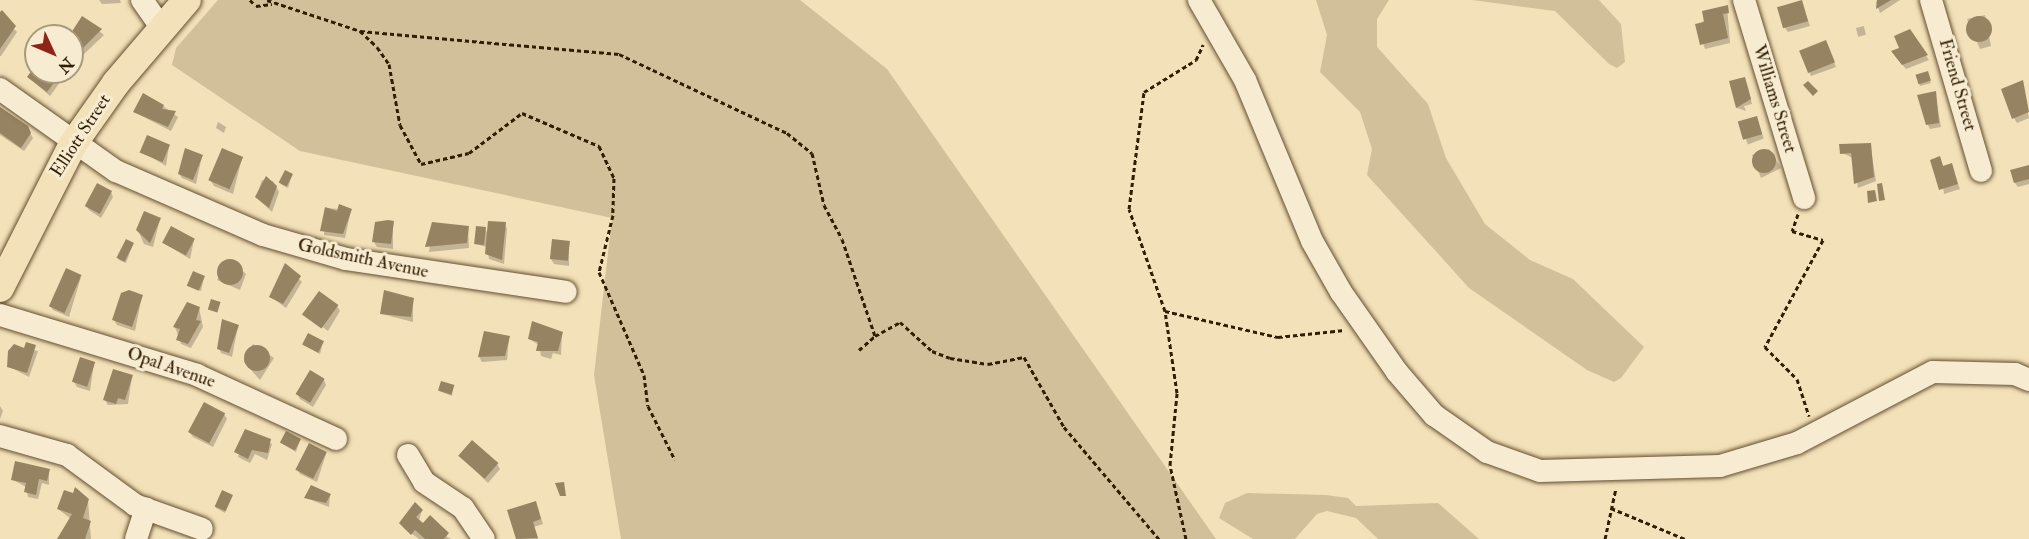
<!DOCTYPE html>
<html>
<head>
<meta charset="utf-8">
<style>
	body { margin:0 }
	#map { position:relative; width:2029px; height:539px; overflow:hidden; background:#f3e1b9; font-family:"IM FELL Double Pica",serif }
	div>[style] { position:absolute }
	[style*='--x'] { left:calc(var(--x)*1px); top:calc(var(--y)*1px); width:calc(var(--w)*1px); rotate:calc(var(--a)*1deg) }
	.green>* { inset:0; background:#d2c09a }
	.shadow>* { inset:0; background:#0003; transform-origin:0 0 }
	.building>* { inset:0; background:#968361; transform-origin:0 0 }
	.round { border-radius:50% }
	.path>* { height:3px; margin-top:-1.5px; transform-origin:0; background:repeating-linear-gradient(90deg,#311d01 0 4.5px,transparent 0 7.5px) }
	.roads { filter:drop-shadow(0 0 2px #624e2f) drop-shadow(0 0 2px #624e2f) }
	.minor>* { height:22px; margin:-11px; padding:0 11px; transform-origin:11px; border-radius:11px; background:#f7ecd2 }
	.major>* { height:28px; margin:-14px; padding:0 14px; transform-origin:14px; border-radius:14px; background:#f3e1b9 }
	span { translate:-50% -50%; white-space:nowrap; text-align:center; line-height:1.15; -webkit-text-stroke:6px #f7ecd2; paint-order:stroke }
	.street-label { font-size:18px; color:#311d01 }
	.north { position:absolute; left:24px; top:24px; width:60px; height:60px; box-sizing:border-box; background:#f7ecd2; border:2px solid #a8997e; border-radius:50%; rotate:134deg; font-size:16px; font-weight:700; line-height:24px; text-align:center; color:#311d01 }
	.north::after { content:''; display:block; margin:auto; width:21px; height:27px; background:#8f2418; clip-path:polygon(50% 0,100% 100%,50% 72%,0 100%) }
</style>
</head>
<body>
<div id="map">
	<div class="green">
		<i style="clip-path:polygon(218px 0,800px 0,887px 69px,1216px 539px,621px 539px,594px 375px,612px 218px,300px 151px,172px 65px,176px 48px)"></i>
		<i style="clip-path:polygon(1316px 0,1389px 0,1377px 19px,1377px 47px,1428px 104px,1446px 158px,1485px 224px,1530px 260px,1573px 279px,1644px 347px,1621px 378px,1614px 382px,1587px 370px,1469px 288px,1367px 175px,1372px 149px,1360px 112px,1320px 72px,1327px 35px)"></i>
		<i style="clip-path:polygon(1472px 0,1599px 0,1621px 24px,1625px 62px,1617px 68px,1609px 64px,1555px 11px)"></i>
		<i style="clip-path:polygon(1247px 493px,1326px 495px,1348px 498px,1356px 506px,1438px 503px,1479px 539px,1378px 539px,1356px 518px,1327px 511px,1317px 514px,1295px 539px,1253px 539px,1219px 518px,1225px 503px)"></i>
	</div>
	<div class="shadow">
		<i style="clip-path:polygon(99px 0,120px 0,121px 3px,102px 4px)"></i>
		<i style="clip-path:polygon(1900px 0,1880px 13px,1876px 2px,1882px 0)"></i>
		<i style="clip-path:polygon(1803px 5px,1810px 26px,1788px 32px,1785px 28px)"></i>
		<i style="clip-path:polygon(1727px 7px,1730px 43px,1705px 49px,1697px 25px)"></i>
		<i style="clip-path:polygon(0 15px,17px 32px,1px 56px,0 56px)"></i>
		<i style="clip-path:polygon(1985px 15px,1991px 46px,1980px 49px,1967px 19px)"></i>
		<i style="clip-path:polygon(83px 18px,104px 35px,82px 56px,72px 49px,72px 37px)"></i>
		<i style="left:1856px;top:28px;width:8px;height:9px;rotate:-14deg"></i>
		<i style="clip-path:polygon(1910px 31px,1929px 60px,1906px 69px,1895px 56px)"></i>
		<i style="clip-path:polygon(1828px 47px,1836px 67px,1811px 76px,1801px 52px)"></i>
		<i style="clip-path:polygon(36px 70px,58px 72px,63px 78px,50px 96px,29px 78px)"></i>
		<i style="clip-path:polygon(1916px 75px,1928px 75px,1931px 83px,1920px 86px)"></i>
		<i style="clip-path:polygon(1731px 82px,1747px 84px,1752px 104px,1744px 106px,1746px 111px,1737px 108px)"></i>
		<i style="clip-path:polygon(2022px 82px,2029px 118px,2017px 123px,2014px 118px)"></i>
		<i style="clip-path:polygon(1935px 93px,1941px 127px,1930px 129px,1928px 125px)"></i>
		<i style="clip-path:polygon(163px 106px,178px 117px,171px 131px,134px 112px)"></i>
		<i style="clip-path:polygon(0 109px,30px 133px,33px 138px,24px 151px,0 135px)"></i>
		<i style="left:1756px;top:117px;width:23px;height:17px;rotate:70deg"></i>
		<i style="clip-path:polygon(218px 122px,226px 127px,224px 133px,216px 128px)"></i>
		<i style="clip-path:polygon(1870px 144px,1876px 181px,1858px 188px,1853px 158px,1842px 153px)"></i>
		<i style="clip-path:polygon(169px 146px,166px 166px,141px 151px)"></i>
		<i style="clip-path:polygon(1769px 149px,1781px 168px,1761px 178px,1752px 155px)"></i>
		<i style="clip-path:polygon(202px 156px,196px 184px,182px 178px,179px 173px)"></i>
		<i style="clip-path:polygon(242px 158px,233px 194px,214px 186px,211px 181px)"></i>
		<i style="clip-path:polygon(1940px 158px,1944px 168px,1951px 165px,1960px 189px,1944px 194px)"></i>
		<i style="clip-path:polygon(2029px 167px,2029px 184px,2018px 187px,2015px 183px)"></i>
		<i style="clip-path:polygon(292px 175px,288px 188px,282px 185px,280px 183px)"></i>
		<i style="clip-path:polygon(262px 180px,273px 181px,279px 192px,272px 212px,256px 197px)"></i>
		<i style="clip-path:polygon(111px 192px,113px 197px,101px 218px,89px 210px,86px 206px)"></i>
		<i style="clip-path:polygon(326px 208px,351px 210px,345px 238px,324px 235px)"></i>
		<i style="clip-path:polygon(160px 219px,153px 247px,144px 244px,138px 230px)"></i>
		<i style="clip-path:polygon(393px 223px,393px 249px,377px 247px,374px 242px)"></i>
		<i style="clip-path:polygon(433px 223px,468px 227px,469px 248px,429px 252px)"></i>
		<i style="clip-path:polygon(505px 224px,507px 229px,504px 264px,489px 259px,487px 247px,475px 244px,485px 229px,488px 234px)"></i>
		<i style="clip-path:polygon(194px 240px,190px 259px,164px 243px)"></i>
		<i style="clip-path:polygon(569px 243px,569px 266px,554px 264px,551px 259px)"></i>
		<i style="clip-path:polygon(133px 244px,126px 263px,119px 260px,118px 258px)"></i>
		<i style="clip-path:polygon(229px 259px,246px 274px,240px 290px,217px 280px)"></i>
		<i style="clip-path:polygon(286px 265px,302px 282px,286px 308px,271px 297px)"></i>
		<i style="clip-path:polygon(81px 277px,69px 317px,53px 310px,50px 305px)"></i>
		<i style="clip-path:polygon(204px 277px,201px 291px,191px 287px,189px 285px)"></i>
		<i style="clip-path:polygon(142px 296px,135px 331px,117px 325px,114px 320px)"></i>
		<i style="clip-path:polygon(413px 299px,413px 322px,382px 314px)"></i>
		<i style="clip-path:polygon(337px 306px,340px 311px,328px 331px,307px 316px)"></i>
		<i style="clip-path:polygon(199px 308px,203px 327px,191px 348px,181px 344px,175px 327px)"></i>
		<i style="clip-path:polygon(238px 326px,232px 357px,221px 353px,219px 348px)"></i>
		<i style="clip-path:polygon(562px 333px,561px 355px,553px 353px,551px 359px,541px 356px,539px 345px,529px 339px)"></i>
		<i style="clip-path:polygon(509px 338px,507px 360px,482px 362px,479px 357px)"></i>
		<i style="clip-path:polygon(323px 342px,320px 354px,304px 345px)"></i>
		<i style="clip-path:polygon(253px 344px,274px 358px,260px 380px,244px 362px)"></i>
		<i style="clip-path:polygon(15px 346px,38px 351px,29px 377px,8px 366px)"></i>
		<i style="clip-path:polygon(94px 363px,90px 391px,77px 387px,74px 382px)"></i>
		<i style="clip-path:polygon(132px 376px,128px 404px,108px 405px,105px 400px)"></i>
		<i style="clip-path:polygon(324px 380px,326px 385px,313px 407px,300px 399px,297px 394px)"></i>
		<i style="clip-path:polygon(453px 387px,452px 396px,439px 391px)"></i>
		<i style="clip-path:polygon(0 406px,3px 411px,0 419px)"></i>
		<i style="clip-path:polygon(224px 414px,227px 419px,213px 447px,193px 437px,190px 433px)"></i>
		<i style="clip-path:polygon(246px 431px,272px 444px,267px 460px,255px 454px,250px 463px,238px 457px)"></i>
		<i style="clip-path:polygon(300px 440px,296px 452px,281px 443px)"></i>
		<i style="clip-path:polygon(326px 454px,317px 482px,300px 474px,297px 469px)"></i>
		<i style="clip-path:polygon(460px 456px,497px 464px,500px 469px,488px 483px)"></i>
		<i style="clip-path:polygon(49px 470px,49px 485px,42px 483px,38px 499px,28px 497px,26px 487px,13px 480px)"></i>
		<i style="clip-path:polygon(330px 495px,329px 507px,306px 498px)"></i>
		<i style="clip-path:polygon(231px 496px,225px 513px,216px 508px,215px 506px)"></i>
		<i style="clip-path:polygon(88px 500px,91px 539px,62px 539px,71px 519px,58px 509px)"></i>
		<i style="clip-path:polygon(538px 508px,543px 524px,534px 527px,538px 539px,517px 539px,509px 511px)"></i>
		<i style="clip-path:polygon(422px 510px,419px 521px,451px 539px,419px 539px,404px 528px,401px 524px)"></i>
	</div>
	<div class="building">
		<i style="left:1802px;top:0;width:22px;height:26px;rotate:74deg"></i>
		<i style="clip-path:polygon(1877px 0,1891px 0,1876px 9px)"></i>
		<i style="clip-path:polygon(1728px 5px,1729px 13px,1723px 14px,1728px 38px,1700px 45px,1695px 24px,1704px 22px,1702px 11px)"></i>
		<i style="clip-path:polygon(2px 10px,16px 26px,0 49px,0 12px)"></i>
		<i class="round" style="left:1966px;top:16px;width:26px;height:26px"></i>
		<i style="clip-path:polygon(82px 16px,102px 29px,79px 52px,72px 48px,71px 33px)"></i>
		<i style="clip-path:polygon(1910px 29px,1928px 55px,1902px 65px,1891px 51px,1899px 48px,1894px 36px)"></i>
		<i style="left:1826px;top:40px;width:24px;height:29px;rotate:68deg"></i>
		<i style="clip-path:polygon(34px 67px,36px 72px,62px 72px,47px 92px,27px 77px)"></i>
		<i style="left:1928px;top:71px;width:10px;height:13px;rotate:73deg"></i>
		<i style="clip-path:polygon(1745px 77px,1751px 99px,1736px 108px,1729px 81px)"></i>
		<i style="clip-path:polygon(2023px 80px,2029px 112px,2012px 119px,2001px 89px)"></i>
		<i style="clip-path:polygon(1808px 81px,1818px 91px,1813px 96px,1803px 85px)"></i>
		<i style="clip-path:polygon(1936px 91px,1939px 123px,1926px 125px,1917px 95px)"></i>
		<i style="clip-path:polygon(143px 93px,164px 105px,162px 109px,176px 111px,168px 127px,133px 112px)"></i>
		<i style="clip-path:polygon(0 107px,28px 126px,31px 133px,21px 148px,0 133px)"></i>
		<i style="left:1757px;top:116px;width:19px;height:20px;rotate:74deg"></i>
		<i style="left:147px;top:135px;width:25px;height:19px;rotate:23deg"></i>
		<i style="clip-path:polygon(1871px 143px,1874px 177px,1854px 184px,1851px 153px,1840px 154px,1839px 144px)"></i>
		<i style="clip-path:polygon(185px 148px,203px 155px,193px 180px,178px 174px)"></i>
		<i style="left:222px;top:148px;width:23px;height:35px;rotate:23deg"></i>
		<i class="round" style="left:1752px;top:149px;width:24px;height:24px"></i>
		<i style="clip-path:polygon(1940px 156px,1943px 166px,1952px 163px,1958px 184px,1939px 190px,1930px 160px)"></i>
		<i style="clip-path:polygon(2029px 165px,2029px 179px,2014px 183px,2010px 170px)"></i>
		<i style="left:285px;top:170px;width:9px;height:14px;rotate:27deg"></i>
		<i style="clip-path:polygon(266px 176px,277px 186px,269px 208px,255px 197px)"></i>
		<i style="left:97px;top:183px;width:17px;height:26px;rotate:28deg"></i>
		<i style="clip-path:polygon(1882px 183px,1885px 200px,1879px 201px,1877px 184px)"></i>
		<i style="clip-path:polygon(1875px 190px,1877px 201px,1868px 203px,1867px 191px)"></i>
		<i style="clip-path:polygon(339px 204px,352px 209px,343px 234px,320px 231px,325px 207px,337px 211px)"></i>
		<i style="clip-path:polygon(144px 211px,161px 218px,150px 243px,136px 230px)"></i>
		<i style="clip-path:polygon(388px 220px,394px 221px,391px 244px,372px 242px,375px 222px)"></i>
		<i style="clip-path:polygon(488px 221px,506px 222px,502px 260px,485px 254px)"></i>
		<i style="clip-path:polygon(432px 222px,469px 226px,467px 243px,425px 247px)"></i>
		<i style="left:171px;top:226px;width:27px;height:19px;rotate:28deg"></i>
		<i style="left:476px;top:226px;width:10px;height:18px;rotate:6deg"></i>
		<i style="left:126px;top:239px;width:9px;height:21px;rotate:27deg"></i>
		<i style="left:552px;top:239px;width:18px;height:20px;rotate:6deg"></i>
		<i class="round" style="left:217px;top:259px;width:26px;height:26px"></i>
		<i style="clip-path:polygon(285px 263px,301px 276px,283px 304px,269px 297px)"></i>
		<i style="left:66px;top:268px;width:17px;height:42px;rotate:24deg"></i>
		<i style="left:193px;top:271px;width:13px;height:16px;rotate:23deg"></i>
		<i style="clip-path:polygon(129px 290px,143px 295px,132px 327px,112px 320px,121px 293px)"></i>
		<i style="clip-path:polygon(384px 290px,414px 298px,411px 317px,380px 314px)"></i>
		<i style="left:319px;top:291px;width:24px;height:29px;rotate:36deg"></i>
		<i style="left:211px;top:299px;width:10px;height:11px;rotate:17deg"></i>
		<i style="clip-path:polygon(187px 302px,200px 307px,196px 320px,201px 321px,188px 344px,176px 340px,180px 329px,173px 327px)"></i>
		<i style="clip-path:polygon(222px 319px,239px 325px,229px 353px,217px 349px)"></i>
		<i style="clip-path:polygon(532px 321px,563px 332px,558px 351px,536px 351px,538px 342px,528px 339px)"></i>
		<i style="clip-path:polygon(484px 331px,510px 336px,505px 356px,478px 357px)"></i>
		<i style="left:308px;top:333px;width:18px;height:13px;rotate:27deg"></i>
		<i style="clip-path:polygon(26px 342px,36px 345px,27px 373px,7px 367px,8px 351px,14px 344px,24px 348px)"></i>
		<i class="round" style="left:244px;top:345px;width:26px;height:26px"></i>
		<i style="left:80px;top:357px;width:16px;height:26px;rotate:18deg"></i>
		<i style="clip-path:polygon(113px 369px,133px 375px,125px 400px,118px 398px,116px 404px,103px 400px)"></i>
		<i style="left:310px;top:370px;width:17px;height:28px;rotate:31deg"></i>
		<i style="left:441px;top:381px;width:14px;height:10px;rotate:17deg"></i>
		<i style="left:204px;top:402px;width:24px;height:34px;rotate:28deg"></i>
		<i style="clip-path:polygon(245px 429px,271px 439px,268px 453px,252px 450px,248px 459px,234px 452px)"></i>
		<i style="left:286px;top:431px;width:17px;height:13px;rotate:28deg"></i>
		<i style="left:472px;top:440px;width:35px;height:21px;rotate:41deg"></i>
		<i style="left:309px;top:443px;width:20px;height:30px;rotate:27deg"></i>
		<i style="clip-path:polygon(15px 461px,50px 469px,47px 481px,39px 479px,36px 495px,24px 492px,26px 483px,11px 480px)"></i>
		<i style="clip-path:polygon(564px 482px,566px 496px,560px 496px,555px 483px)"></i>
		<i style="clip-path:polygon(311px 485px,331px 494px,326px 503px,304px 498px)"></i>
		<i style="clip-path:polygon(75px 487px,89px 499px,83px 518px,91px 521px,85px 539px,57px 539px,72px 514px,57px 509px,64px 490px,73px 493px)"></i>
		<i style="left:222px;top:490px;width:12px;height:18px;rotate:24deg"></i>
		<i style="clip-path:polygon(536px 501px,541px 519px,533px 522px,538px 538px,516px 539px,507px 510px)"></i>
		<i style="clip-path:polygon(415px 502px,423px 510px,416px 517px,423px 523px,430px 515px,449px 533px,444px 539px,425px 539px,415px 530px,411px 535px,399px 523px)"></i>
	</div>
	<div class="path">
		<i style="--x:250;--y:0;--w:8;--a:45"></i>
		<i style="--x:256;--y:6;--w:16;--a:-7"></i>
		<i style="--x:267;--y:0;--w:98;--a:18.4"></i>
		<i style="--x:360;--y:31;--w:23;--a:43"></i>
		<i style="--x:377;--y:47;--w:21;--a:55"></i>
		<i style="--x:389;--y:64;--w:62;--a:79.8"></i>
		<i style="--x:400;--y:125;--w:44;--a:61.7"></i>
		<i style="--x:421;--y:164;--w:49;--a:-12.9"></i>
		<i style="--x:469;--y:153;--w:66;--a:-37"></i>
		<i style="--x:522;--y:113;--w:84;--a:23.2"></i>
		<i style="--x:599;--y:146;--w:35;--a:65"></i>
		<i style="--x:614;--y:178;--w:37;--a:92"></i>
		<i style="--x:613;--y:215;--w:59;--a:103.8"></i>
		<i style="--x:599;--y:272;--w:112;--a:66.4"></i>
		<i style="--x:644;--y:375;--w:31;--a:83"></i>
		<i style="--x:648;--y:406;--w:60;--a:63.4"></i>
		<i style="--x:360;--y:31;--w:260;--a:5.1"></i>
		<i style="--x:619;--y:54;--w:186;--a:25.2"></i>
		<i style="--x:787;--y:133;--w:32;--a:39"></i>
		<i style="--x:812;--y:153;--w:53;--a:77"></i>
		<i style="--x:824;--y:205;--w:38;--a:62"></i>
		<i style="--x:842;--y:239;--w:102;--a:71.2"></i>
		<i style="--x:875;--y:336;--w:29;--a:-29"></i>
		<i style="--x:900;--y:322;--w:43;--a:42.2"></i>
		<i style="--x:932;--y:351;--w:19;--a:21"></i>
		<i style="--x:950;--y:358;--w:38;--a:9"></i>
		<i style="--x:988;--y:364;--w:37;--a:-11"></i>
		<i style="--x:1024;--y:357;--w:81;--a:60.3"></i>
		<i style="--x:1064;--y:427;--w:147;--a:49.7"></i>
		<i style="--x:1798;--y:214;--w:18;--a:109"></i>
		<i style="--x:1792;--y:231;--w:32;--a:16"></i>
		<i style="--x:1823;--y:240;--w:122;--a:118.5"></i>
		<i style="--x:1765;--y:347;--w:45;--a:45"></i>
		<i style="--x:1797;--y:379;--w:39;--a:72"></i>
		<i style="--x:1165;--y:311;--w:116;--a:13"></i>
		<i style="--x:1278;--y:337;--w:67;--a:-6"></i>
		<i style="--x:859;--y:350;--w:21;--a:-41"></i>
		<i style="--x:1611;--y:508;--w:80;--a:22.7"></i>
		<i style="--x:1186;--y:539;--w:76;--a:-102.2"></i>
		<i style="--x:1170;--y:465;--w:72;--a:-84.4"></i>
		<i style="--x:1177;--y:393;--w:83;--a:-98.3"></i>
		<i style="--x:1165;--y:311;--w:108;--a:-109.4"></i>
		<i style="--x:1129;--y:209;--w:118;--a:-82.7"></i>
		<i style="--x:1144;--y:92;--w:61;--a:-31.6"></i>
		<i style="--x:1196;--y:60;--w:17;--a:-65"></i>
		<i style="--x:1605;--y:539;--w:52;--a:-77.8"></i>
	</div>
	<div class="roads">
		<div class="minor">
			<i style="--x:142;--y:0;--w:33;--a:55"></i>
			<i style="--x:1199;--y:0;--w:92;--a:60.1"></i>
			<i style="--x:1245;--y:80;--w:174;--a:67.4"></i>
			<i style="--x:1312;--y:241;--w:59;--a:60.4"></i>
			<i style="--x:1341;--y:292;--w:98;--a:55"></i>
			<i style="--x:1397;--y:372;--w:57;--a:49.3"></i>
			<i style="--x:1434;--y:415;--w:65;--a:34.9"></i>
			<i style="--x:1487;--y:452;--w:56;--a:19.7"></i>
			<i style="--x:1540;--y:471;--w:180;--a:-1.6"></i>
			<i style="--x:1720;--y:466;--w:80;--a:-16.6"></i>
			<i style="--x:1797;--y:443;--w:153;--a:-27.6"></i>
			<i style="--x:1933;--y:372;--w:82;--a:1.4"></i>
			<i style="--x:2015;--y:374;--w:15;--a:23"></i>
			<i style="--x:1744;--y:0;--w:207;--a:73.1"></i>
			<i style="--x:1931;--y:0;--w:178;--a:73.7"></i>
			<i style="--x:0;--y:89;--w:142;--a:35.3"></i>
			<i style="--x:116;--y:171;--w:160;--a:23.5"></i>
			<i style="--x:263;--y:235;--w:86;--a:16.1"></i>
			<i style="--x:346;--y:259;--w:222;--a:8.5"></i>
			<i style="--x:0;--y:315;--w:206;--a:16.9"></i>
			<i style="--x:197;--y:375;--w:153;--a:24.7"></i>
			<i style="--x:0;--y:436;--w:70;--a:15.8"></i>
			<i style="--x:67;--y:455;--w:84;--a:36.3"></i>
			<i style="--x:135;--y:505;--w:71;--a:19.7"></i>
			<i style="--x:408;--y:455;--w:31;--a:59"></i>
			<i style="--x:424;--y:482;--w:47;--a:33.7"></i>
			<i style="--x:463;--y:508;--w:37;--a:56"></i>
			<i style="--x:136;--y:539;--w:32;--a:-72"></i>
		</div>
		<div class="major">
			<i style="--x:0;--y:288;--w:161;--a:-63.1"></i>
			<i style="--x:73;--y:144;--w:75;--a:-54.8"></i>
			<i style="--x:116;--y:83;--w:109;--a:-49.5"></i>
		</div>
	</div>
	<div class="street-label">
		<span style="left:1957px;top:85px;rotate:74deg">Friend Street</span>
		<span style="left:1774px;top:99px;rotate:73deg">Williams Street</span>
		<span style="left:81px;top:136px;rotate:-57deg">Elliott Street</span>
		<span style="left:363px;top:259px;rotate:12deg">Goldsmith Avenue</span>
		<span style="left:171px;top:368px;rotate:19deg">Opal Avenue</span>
	</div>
	<div class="north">N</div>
</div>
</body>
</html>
